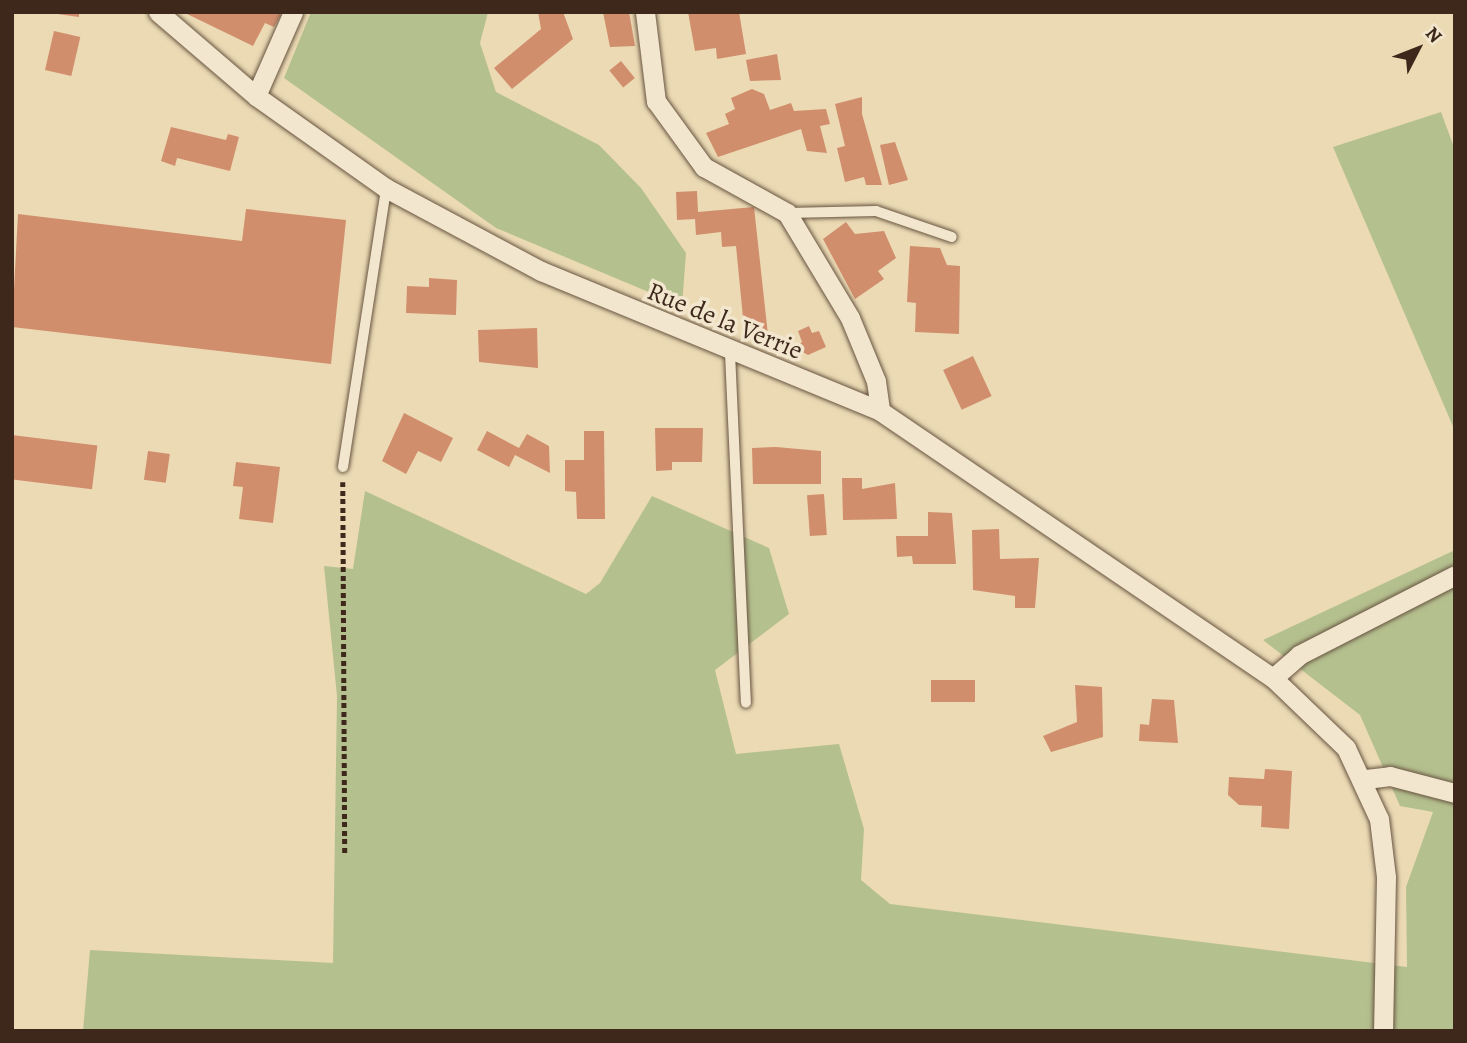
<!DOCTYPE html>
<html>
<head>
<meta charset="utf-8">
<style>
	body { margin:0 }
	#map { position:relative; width:1467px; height:1043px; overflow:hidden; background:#ebdab4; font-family:Alegreya,serif }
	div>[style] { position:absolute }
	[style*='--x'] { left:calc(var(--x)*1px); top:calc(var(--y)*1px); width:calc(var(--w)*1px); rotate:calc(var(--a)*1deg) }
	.green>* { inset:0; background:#b5c08f }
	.building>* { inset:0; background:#d18e6d; transform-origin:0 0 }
	.path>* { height:4.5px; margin-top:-2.25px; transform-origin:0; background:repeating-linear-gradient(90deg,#3d281b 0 5px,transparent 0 8.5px) }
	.roads { filter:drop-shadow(0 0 2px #685441) drop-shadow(0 0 2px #685441) }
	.lane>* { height:10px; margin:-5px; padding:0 5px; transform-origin:5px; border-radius:5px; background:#f2e7ce }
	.street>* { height:19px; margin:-9.5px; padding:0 9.5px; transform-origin:9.5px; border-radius:9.5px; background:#f2e7ce }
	span { translate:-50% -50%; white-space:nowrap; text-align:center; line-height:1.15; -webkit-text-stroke:7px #f2e7ce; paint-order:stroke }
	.street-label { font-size:26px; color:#3d281b }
	.frame { position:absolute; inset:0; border:14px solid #3d281b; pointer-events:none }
	.north { position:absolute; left:1383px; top:14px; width:70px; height:70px; -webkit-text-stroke:5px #f2e7ce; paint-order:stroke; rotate:48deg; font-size:19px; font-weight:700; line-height:28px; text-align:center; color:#3d281b }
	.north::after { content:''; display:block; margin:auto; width:24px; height:32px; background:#3d281b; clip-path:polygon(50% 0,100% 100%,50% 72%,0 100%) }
</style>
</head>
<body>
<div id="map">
	<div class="green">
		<i style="clip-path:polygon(311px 12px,488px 12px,480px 43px,496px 92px,599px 145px,641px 188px,686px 253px,682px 306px,496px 228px,284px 78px)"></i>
		<i style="clip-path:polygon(1441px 112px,1455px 150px,1455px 431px,1333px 147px)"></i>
		<i style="clip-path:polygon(365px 491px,586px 594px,600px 583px,652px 496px,769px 548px,789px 614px,715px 670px,736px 754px,839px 744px,864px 829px,861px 880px,890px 904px,1407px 967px,1406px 887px,1433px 812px,1400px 806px,1360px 715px,1263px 640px,1455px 550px,1455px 1031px,83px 1031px,90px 950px,333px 963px,337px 696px,324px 566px,353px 569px)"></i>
	</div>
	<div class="building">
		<i style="clip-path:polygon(43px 12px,79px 12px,79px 17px)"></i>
		<i style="clip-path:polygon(183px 12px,276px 12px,281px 15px,274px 27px,265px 23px,253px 46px)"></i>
		<i style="clip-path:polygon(538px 12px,563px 12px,573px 39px,512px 89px,494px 68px,541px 29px)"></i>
		<i style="clip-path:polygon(603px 12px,629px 12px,635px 46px,610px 47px)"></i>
		<i style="clip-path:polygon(688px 12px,739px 12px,746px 54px,717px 59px,716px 48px,695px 51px)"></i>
		<i style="left:54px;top:31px;width:27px;height:40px;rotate:13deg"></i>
		<i style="clip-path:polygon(777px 54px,781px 80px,750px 81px,746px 60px)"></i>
		<i style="left:621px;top:61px;width:22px;height:15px;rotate:51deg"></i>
		<i style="clip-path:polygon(752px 89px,764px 94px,770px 110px,791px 103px,794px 111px,826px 109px,830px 124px,820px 126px,827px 153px,807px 151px,801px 129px,718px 157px,706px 133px,729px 124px,725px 114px,735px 109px,731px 98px)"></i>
		<i style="clip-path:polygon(862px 97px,862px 114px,882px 185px,866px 185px,864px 177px,845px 182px,837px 148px,845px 146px,835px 104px)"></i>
		<i style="clip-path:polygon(171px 127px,226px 140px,228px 134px,239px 137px,230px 171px,177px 158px,175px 166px,161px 161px)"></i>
		<i style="clip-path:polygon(895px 142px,908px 180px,889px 185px,880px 145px)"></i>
		<i style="clip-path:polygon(697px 191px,698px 212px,754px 207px,768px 335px,745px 338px,736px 246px,722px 247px,721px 232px,696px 235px,695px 219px,677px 220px,676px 192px)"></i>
		<i style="clip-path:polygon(246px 209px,346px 220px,331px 364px,12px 327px,18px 214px,242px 241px)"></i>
		<i style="clip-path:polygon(846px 222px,855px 234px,884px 231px,896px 258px,878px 271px,884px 279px,855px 299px,823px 239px)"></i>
		<i style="clip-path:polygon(910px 246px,940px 248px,947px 265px,960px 266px,959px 334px,915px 332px,916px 303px,907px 302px)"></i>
		<i style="clip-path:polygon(429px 278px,457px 280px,456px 315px,406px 313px,407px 286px,429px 287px)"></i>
		<i style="clip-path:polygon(809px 326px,812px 333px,819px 331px,826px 347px,808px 355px,795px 348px,802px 342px,798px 331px)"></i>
		<i style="clip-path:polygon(537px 328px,538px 368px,479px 362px,478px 330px)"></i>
		<i style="left:973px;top:356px;width:44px;height:33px;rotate:65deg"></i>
		<i style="clip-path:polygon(404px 413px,453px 438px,441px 462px,418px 451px,406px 474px,382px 461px)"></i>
		<i style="clip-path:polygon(655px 428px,703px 428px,702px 462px,672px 462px,672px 470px,656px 471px)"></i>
		<i style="clip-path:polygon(487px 431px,519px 448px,527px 434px,549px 446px,550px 473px,515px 455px,509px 467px,477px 450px)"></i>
		<i style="clip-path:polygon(584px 431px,604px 431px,605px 519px,577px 519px,576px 492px,565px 491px,565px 460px,584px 460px)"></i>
		<i style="left:12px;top:435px;width:86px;height:44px;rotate:7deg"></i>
		<i style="clip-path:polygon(776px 447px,821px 451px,821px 484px,753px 484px,752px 448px)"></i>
		<i style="left:148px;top:451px;width:22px;height:29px;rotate:8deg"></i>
		<i style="clip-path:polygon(236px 462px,280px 467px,273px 523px,239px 519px,243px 487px,233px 486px)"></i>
		<i style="clip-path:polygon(842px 478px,862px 478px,862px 489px,895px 483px,897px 519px,843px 520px)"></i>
		<i style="left:824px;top:494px;width:41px;height:17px;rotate:86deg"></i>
		<i style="clip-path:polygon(928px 512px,952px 513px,956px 564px,913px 564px,912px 556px,897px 557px,896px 536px,928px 536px)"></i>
		<i style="clip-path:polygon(999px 529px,1000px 559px,1039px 558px,1035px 608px,1015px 608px,1015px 596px,973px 590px,972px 530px)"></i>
		<i style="left:975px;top:680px;width:22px;height:44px;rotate:90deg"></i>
		<i style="clip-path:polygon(1075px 685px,1102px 687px,1103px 737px,1051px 752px,1043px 736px,1077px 722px)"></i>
		<i style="clip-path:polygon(1152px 699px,1174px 700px,1178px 743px,1139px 741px,1140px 724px,1149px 725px)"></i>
		<i style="clip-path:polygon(1265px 769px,1292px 771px,1289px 829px,1261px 827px,1262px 806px,1239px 805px,1228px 795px,1229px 777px,1264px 779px)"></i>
	</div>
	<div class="path">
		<i style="--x:343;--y:482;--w:373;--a:89.7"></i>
	</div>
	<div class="roads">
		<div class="lane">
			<i style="--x:788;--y:213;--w:88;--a:-1.3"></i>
			<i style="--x:876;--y:211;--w:80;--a:18.9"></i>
			<i style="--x:730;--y:353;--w:350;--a:87.4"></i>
			<i style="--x:343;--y:467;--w:282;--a:-81.2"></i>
		</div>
		<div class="street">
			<i style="--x:158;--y:12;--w:129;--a:40.6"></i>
			<i style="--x:256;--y:96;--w:159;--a:35.3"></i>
			<i style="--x:386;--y:188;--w:176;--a:28.2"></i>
			<i style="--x:541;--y:271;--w:367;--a:22.4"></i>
			<i style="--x:880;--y:411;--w:475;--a:34.2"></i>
			<i style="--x:1273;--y:678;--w:101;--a:43.8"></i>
			<i style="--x:1346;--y:748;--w:78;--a:65.1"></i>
			<i style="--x:1379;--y:819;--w:58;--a:83.1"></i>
			<i style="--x:1386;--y:877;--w:154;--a:91.1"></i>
			<i style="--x:645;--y:12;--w:90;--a:83"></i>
			<i style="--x:656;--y:101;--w:82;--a:54"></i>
			<i style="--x:704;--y:167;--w:95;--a:29"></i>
			<i style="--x:787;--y:213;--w:122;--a:59"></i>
			<i style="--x:850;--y:318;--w:68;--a:67.6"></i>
			<i style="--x:876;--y:381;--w:30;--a:82"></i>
			<i style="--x:256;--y:96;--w:92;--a:-66.2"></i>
			<i style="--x:1273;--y:678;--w:35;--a:-41"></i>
			<i style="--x:1299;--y:655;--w:175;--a:-27.1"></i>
			<i style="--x:1366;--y:779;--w:24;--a:-7"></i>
			<i style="--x:1390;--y:776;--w:67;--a:14.7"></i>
		</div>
	</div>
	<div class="street-label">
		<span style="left:725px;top:321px;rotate:22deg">Rue de la Verrie</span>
	</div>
	<div class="frame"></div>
	<div class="north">N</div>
</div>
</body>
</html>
